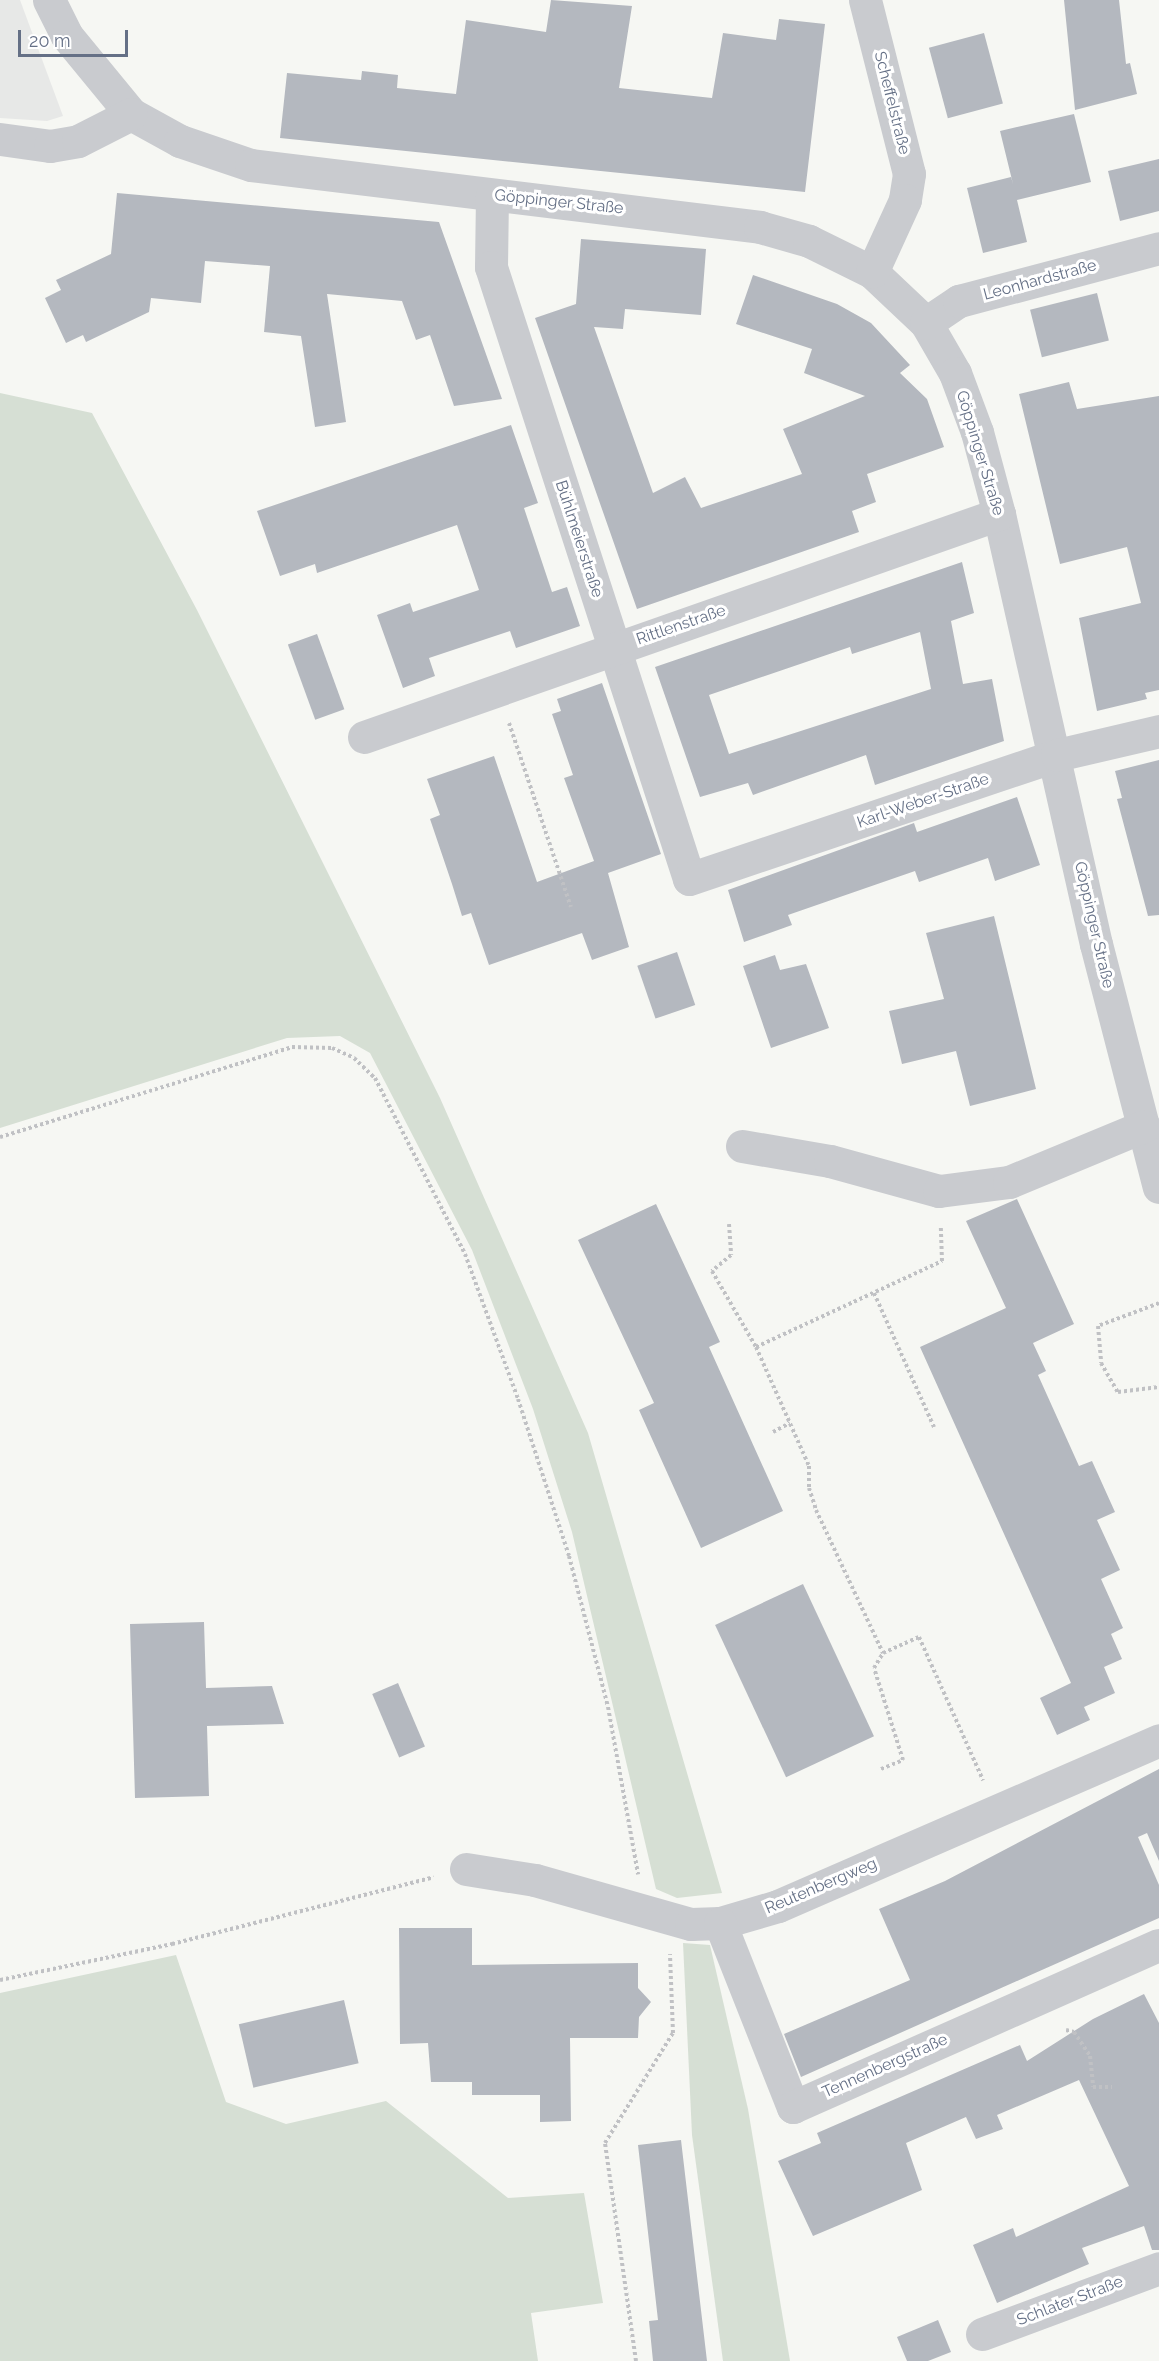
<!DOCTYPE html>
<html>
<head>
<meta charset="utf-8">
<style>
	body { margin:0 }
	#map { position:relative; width:1159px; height:2361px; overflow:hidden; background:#f6f7f3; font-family:Raleway,sans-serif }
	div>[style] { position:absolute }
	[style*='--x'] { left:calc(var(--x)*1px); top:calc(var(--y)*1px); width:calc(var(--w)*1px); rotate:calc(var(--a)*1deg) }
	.built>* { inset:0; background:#e7e8e7 }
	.green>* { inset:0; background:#d6dfd4 }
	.building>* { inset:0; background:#b4b8bf; transform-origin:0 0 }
	.path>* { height:4px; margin-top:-2px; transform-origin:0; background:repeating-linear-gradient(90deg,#c0c1c4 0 3px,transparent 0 6px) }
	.minor>* { height:33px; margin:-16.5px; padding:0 16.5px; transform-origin:16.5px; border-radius:16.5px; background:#c9cbcf }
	span { translate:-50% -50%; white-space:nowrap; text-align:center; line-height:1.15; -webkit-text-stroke:6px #fff; paint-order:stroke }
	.street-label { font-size:16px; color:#657086 }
	.scale { position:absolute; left:18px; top:30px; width:110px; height:27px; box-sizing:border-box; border:3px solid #657086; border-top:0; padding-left:8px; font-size:18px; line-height:21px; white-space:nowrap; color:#657086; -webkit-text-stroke:4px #fff; paint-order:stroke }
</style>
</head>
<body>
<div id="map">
	<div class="built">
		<i style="clip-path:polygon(0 0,20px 0,63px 116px,47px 121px,0 118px)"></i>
	</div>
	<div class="green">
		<i style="clip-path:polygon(0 393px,92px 413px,197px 610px,440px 1098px,588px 1433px,722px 1893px,677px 1898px,656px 1889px,572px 1532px,533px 1409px,472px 1250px,370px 1053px,340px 1036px,287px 1038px,0 1128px)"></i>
		<i style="clip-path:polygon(683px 1943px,710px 1945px,748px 2109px,790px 2361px,723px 2361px,692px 2135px)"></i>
		<i style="clip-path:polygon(176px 1955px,226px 2102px,286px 2124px,386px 2101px,508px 2198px,584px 2193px,603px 2303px,531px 2313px,538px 2361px,0 2361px,0 1993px)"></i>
	</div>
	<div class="building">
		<i style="clip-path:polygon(551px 0,632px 6px,619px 88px,712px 98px,723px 33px,776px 40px,779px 19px,825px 24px,805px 192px,280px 138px,287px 73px,361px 80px,362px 71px,398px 75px,397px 88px,456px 94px,466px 20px,546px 32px)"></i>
		<i style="clip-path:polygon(1064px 0,1119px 0,1126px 64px,1130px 63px,1137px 94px,1075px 110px)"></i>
		<i style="left:984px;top:33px;width:73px;height:57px;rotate:75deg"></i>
		<i style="clip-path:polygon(1074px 114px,1091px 182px,1017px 200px,1027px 242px,983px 253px,967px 188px,1011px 177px,1013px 184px,1000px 131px)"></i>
		<i style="clip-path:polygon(1159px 159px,1159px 211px,1120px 221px,1108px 171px)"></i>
		<i style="clip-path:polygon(117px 193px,439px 222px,502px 399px,454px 406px,430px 335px,416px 340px,402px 301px,327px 294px,346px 422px,315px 427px,301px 336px,264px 332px,270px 266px,205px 261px,201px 303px,151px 298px,149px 312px,86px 342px,83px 335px,66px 343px,45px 298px,61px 290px,56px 280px,111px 254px)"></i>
		<i style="clip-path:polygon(581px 239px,706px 249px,701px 315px,625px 309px,623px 329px,594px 327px,653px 493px,685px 477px,701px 508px,802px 474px,783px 429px,865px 396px,804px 373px,812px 349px,736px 324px,753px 275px,837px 304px,871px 323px,910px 365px,900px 373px,927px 399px,944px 447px,867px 474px,876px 502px,852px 511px,859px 532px,637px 609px,535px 318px,576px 304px)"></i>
		<i style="left:1097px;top:293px;width:49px;height:69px;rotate:76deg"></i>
		<i style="clip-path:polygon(1069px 382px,1077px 409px,1159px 396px,1159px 690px,1145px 693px,1147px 699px,1097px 711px,1079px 618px,1141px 603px,1127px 547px,1060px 564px,1019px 394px)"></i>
		<i style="clip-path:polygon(511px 425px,538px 503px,524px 508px,552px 592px,567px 587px,580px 626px,516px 648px,510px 631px,429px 658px,435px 676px,403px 688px,377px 615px,410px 603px,413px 612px,479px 590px,457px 525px,317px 573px,315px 564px,280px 576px,257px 511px)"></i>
		<i style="clip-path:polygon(evenodd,962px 562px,974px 613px,951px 621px,963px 684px,992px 679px,1004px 741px,875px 785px,866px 755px,753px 795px,748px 783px,700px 797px,655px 667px,962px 562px,920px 632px,931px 689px,729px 754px,709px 695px,850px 647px,852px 654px,920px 632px)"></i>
		<i style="left:317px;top:634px;width:80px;height:31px;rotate:70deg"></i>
		<i style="clip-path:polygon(602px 683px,661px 854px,608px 873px,629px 947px,592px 960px,582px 933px,489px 965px,471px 913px,462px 916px,452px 884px,430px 819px,440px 815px,427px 779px,494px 756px,537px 882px,594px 861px,564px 778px,573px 775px,552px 714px,561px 711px,557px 699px)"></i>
		<i style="clip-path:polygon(1159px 760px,1159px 915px,1148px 916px,1117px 799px,1122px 798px,1115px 771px)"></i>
		<i style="clip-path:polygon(1017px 797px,1040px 865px,995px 881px,988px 858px,919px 882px,915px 871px,788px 915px,792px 925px,744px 942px,728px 890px,914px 823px,917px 832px)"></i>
		<i style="clip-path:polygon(994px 916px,1036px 1089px,970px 1106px,956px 1051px,902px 1064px,889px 1011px,944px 999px,926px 933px)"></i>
		<i style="left:677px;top:952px;width:56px;height:42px;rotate:71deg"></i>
		<i style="clip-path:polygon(775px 955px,780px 970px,806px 964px,829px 1028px,771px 1048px,743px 966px)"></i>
		<i style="clip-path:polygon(1017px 1199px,1074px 1324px,1033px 1343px,1046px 1371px,1038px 1375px,1079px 1466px,1092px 1461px,1115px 1512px,1097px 1520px,1120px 1570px,1101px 1579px,1123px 1628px,1111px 1634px,1122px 1659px,1104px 1667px,1115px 1693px,1084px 1707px,1090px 1720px,1057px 1735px,1040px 1698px,1071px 1683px,920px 1347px,1006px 1308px,966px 1221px)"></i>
		<i style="clip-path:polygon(656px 1204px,720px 1342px,709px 1347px,783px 1511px,701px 1548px,639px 1410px,654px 1403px,578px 1240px)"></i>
		<i style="left:803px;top:1584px;width:168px;height:97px;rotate:65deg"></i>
		<i style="clip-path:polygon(204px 1622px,206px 1688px,272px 1686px,284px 1724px,207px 1726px,209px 1796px,135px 1798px,130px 1624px)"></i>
		<i style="left:398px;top:1683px;width:69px;height:28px;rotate:67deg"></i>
		<i style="clip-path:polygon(1159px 1769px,1159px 1861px,1147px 1833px,1138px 1837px,1159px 1885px,1159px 1918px,801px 2077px,784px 2034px,910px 1980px,879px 1909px,945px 1881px)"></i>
		<i style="clip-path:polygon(399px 1928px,472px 1928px,472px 1965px,638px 1963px,638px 1988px,651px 2002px,639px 2017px,638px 2038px,570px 2038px,571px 2121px,540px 2122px,540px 2095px,472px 2095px,472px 2082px,431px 2082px,428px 2043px,400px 2044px)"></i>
		<i style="clip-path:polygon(1144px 1994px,1159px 2023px,1159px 2250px,1152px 2250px,1144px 2226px,1082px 2248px,1089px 2264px,997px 2303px,973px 2245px,1013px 2228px,1016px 2237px,1129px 2186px,1079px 2080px,997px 2115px,1003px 2129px,976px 2139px,966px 2117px,906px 2143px,922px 2190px,813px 2236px,778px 2161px,821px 2143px,817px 2133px,1020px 2045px,1027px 2061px,1093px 2019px)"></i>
		<i style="left:344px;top:2000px;width:65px;height:108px;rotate:77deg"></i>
		<i style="clip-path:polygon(681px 2140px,707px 2361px,653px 2361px,649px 2321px,658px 2320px,638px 2145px)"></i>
		<i style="clip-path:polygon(938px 2320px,951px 2352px,928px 2361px,907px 2361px,897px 2337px)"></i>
	</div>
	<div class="path">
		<i style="--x:509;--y:723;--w:194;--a:71.4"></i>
		<i style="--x:0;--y:1137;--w:306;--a:-17.1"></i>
		<i style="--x:292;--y:1047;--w:40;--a:1.4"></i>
		<i style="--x:332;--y:1048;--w:24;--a:24"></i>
		<i style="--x:354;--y:1058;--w:29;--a:44"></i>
		<i style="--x:375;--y:1078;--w:198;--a:62.9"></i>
		<i style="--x:465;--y:1254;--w:154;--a:69.9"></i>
		<i style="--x:518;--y:1399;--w:165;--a:72"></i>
		<i style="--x:569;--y:1556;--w:156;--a:75.5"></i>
		<i style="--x:608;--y:1707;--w:170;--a:79.8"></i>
		<i style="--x:729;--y:1224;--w:31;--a:86"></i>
		<i style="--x:731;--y:1255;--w:25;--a:140"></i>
		<i style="--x:712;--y:1271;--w:88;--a:59.9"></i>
		<i style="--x:756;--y:1347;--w:205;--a:-24.8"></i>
		<i style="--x:942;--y:1261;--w:35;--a:-92"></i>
		<i style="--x:874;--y:1293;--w:147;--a:65.9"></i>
		<i style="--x:1159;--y:1303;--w:65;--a:159.3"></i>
		<i style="--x:1098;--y:1326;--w:37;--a:85"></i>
		<i style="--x:1101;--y:1363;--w:34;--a:60"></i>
		<i style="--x:1118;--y:1392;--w:41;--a:-7"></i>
		<i style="--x:756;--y:1347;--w:130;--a:66"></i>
		<i style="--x:809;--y:1466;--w:22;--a:90"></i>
		<i style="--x:809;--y:1488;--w:23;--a:72"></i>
		<i style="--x:816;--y:1510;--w:158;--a:64.9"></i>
		<i style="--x:883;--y:1653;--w:39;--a:-24"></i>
		<i style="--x:919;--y:1637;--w:157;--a:65.9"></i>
		<i style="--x:773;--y:1432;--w:19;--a:-28"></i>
		<i style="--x:881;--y:1769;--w:24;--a:-22"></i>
		<i style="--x:903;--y:1760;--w:96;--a:-107.5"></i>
		<i style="--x:874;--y:1668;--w:17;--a:-59"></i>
		<i style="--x:0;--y:1980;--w:176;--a:-11.8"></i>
		<i style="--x:172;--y:1944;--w:270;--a:-14.3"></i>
		<i style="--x:1066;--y:2030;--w:8;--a:14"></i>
		<i style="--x:1074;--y:2032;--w:29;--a:56"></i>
		<i style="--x:1090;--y:2056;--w:31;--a:84"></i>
		<i style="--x:1093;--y:2087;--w:19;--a:0"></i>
		<i style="--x:636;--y:2361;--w:220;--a:-98.1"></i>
		<i style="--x:605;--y:2143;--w:129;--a:-58.3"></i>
		<i style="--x:673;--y:2033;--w:79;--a:-92.2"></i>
	</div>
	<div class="minor">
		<i style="--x:49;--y:0;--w:40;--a:63.4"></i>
		<i style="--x:67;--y:36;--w:101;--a:50.6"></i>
		<i style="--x:131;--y:114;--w:56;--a:28.9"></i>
		<i style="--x:180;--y:141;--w:75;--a:18.7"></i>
		<i style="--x:251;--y:165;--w:513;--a:6.94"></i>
		<i style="--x:760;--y:227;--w:51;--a:15.9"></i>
		<i style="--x:809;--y:241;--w:70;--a:26.2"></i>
		<i style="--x:872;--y:272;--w:74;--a:43.4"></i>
		<i style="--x:926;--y:323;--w:58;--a:59.9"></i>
		<i style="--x:955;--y:373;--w:63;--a:69.6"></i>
		<i style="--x:977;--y:432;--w:85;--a:75"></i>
		<i style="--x:999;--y:514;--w:441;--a:77.3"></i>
		<i style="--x:1096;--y:944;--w:251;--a:75.5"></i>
		<i style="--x:865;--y:0;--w:179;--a:75.8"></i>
		<i style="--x:909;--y:174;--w:26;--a:99"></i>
		<i style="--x:905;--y:200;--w:79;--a:114.6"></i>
		<i style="--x:0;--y:139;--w:50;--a:8"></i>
		<i style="--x:50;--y:146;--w:28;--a:-10"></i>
		<i style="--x:78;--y:141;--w:59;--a:-27"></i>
		<i style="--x:492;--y:195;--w:72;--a:90.8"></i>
		<i style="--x:491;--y:267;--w:643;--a:72.07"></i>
		<i style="--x:689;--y:879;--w:388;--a:-18.6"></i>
		<i style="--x:1057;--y:755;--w:105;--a:-13.2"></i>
		<i style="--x:926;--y:323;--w:40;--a:-34"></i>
		<i style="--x:959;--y:301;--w:207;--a:-14.8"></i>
		<i style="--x:364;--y:737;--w:673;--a:-19.35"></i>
		<i style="--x:742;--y:1146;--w:89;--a:9.7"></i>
		<i style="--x:830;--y:1161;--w:113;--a:15.4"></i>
		<i style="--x:939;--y:1191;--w:71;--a:-7.3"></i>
		<i style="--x:1009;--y:1182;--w:146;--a:-22.5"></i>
		<i style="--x:466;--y:1869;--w:70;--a:9.1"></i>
		<i style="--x:535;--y:1880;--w:162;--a:15.8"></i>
		<i style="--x:691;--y:1924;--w:29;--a:-2"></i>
		<i style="--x:720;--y:1923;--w:60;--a:-16.3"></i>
		<i style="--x:778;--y:1906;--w:416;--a:-23.5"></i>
		<i style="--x:720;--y:1923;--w:198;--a:68.4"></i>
		<i style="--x:793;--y:2107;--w:400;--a:-23.9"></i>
		<i style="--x:982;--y:2334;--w:189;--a:-20.4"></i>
	</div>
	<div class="street-label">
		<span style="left:892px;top:103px;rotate:76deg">Scheffelstraße</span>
		<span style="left:559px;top:202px;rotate:6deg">Göppinger Straße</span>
		<span style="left:1040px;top:280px;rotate:-15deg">Leonhardstraße</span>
		<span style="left:980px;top:453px;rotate:73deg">Göppinger Straße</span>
		<span style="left:579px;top:539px;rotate:72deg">Bühlmeierstraße</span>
		<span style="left:681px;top:625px;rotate:-19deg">Rittlenstraße</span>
		<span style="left:923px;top:801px;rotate:-19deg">Karl-Weber-Straße</span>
		<span style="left:1094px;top:925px;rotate:77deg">Göppinger Straße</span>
		<span style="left:821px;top:1886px;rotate:-23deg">Reutenbergweg</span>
		<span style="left:885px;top:2066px;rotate:-24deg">Tennenbergstraße</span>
		<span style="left:1070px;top:2301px;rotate:-21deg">Schlater Straße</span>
	</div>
	<div class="scale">20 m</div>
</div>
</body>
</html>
